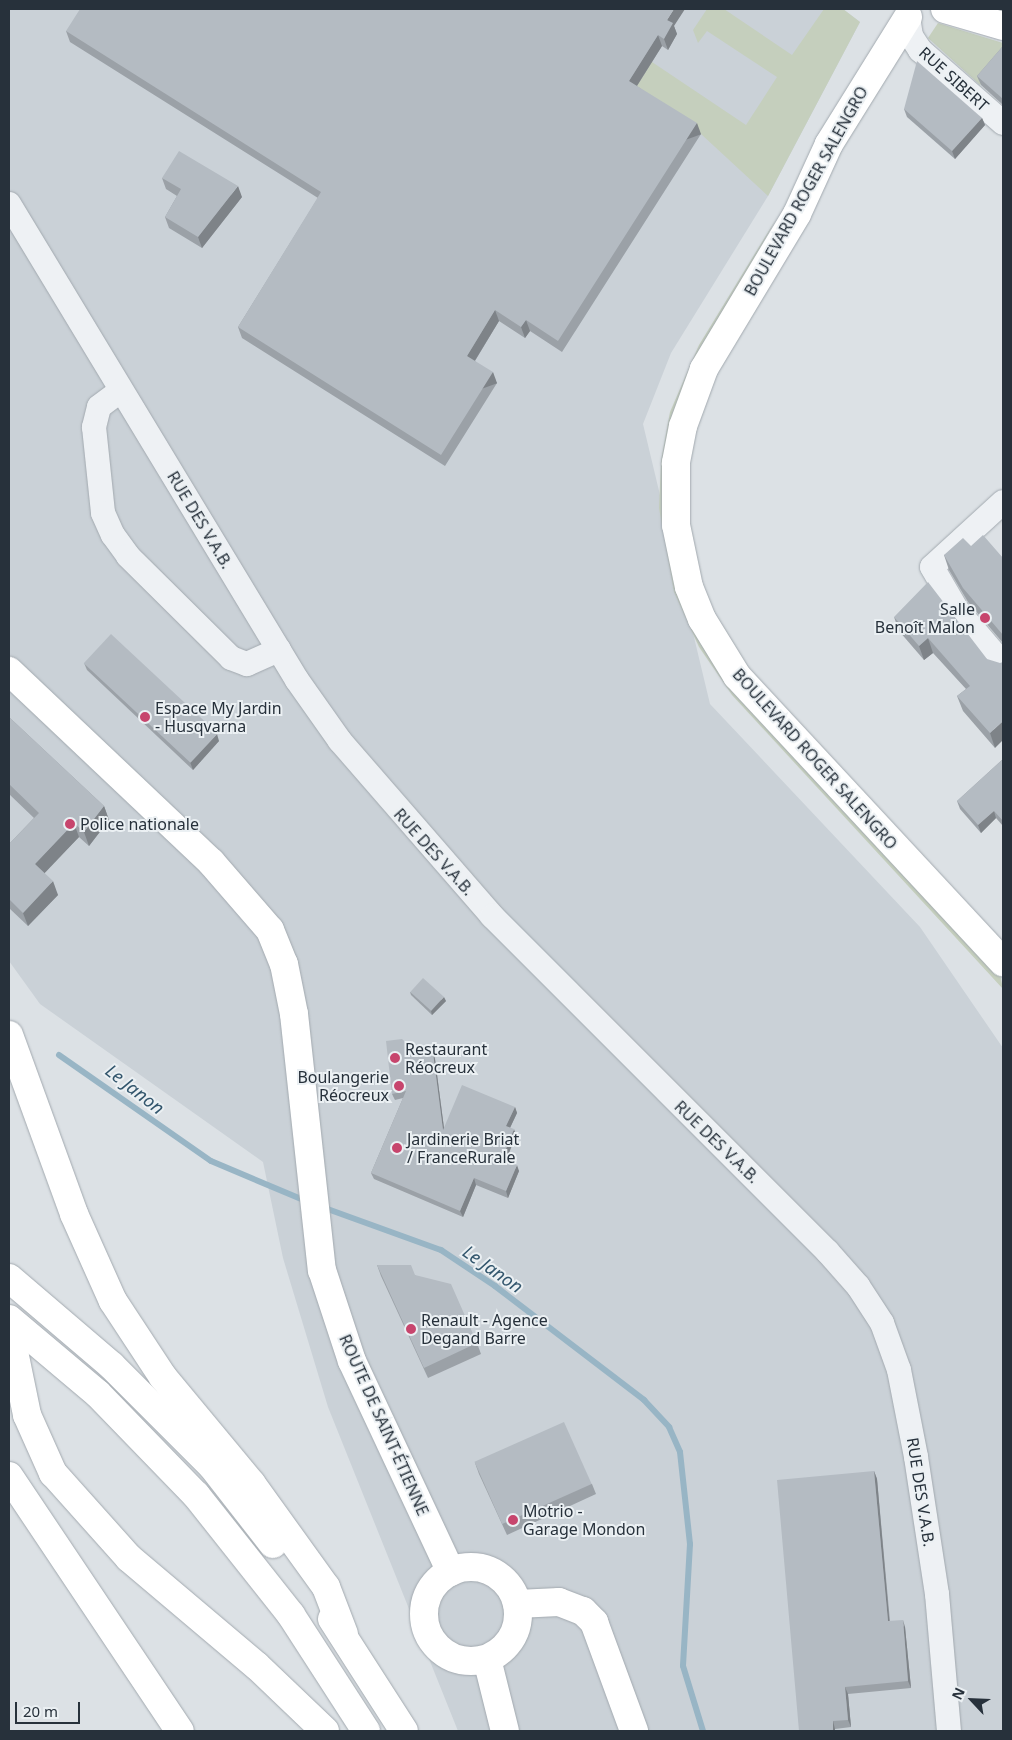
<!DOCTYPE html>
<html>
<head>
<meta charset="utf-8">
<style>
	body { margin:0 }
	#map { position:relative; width:1012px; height:1740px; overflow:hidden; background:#dce1e5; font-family:"Noto Sans",sans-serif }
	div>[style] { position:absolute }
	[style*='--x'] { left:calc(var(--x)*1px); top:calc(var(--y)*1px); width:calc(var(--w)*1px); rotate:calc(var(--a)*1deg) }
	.built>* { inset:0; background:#cad1d7 }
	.green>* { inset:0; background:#c5cfbd }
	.stream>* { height:6px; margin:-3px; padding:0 3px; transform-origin:3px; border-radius:3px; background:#98b5c5 }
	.roads { filter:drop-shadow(0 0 1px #a2a9af) drop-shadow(0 0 1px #a2a9af) }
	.street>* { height:24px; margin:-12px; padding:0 12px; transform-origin:12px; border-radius:12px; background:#eef1f4 }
	.secondary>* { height:28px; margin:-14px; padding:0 14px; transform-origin:14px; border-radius:14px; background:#fff }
	.secondary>.ring { margin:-14px; padding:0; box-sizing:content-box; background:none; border:28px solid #fff; border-radius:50% }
	.highway>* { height:28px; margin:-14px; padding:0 14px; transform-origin:14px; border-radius:14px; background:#fff }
	.wall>* { inset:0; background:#9ba1a7 }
	.shaded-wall>* { inset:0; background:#7e8388; transform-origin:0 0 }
	.building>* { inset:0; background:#b4bbc2; transform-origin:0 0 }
	.dots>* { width:14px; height:14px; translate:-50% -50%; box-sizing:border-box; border:2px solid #ebf0f3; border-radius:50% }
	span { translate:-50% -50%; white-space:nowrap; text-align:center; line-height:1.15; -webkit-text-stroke:4px #ebf0f3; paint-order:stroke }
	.street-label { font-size:16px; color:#27313b }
	.poi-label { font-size:16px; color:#27313b }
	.right { translate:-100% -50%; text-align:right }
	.left { translate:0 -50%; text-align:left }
	.water-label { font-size:18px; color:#33566d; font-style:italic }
	.frame { position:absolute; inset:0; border:10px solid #27313b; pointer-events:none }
	.north { position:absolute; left:947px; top:1675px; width:50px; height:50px; -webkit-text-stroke:4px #ebf0f3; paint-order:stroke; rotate:295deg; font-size:14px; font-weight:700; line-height:20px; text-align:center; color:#27313b }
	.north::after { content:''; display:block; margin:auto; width:18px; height:22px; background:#27313b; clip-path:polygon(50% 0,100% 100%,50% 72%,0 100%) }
	.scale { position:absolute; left:15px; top:1702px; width:65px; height:22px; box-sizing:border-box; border:2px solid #27313b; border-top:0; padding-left:6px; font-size:15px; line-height:18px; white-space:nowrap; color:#27313b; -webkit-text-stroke:4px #ebf0f3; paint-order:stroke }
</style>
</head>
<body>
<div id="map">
	<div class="built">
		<i style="clip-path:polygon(9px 9px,843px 9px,860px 22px,768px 196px,671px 353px,643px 424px,710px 704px,920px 927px,1003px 1048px,1003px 1731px,458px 1731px,328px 1407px,283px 1258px,263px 1162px,40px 1004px,9px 961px)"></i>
	</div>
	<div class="green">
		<i style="clip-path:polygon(707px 9px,724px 9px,792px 55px,824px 9px,843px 9px,860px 22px,768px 196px,701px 134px,551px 40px,652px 62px,746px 125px,777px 77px,707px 31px,698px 43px,693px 30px)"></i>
		<i style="clip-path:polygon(938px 23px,1003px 43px,1003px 59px,980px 85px,928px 38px)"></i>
		<i style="clip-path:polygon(776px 219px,687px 383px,681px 592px,1000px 974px,1003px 989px,732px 695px,699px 647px,674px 592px,659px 508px,661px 461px,670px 412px,699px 345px)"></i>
	</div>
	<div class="stream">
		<i style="--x:59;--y:1055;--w:185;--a:34.9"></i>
		<i style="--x:211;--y:1161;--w:105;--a:22.9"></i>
		<i style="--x:322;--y:1207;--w:127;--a:19.9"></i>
		<i style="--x:441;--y:1250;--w:65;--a:33.7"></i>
		<i style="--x:495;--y:1286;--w:188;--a:37.4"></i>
		<i style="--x:644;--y:1400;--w:37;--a:47"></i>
		<i style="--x:669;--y:1427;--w:27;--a:66"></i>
		<i style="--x:680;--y:1452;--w:93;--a:83.8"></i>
		<i style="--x:690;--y:1544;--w:122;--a:93.3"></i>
		<i style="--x:683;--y:1666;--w:68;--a:72.9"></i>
	</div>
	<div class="roads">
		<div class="street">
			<i style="--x:908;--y:17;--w:19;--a:81"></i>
			<i style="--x:911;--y:36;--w:17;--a:57"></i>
			<i style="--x:920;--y:50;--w:111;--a:41.3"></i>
			<i style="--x:9;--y:204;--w:556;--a:58.82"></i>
			<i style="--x:297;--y:680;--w:75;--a:54.8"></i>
			<i style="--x:340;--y:741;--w:232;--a:49"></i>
			<i style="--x:492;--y:916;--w:474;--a:45"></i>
			<i style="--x:827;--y:1251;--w:47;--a:48.5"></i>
			<i style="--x:858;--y:1286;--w:44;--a:57"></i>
			<i style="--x:882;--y:1323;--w:50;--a:70.1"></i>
			<i style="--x:899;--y:1370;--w:89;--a:78.9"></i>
			<i style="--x:916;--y:1457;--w:139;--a:81.3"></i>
			<i style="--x:937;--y:1594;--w:138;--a:85"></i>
			<i style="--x:120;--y:391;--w:26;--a:143"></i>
			<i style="--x:99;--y:407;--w:21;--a:104"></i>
			<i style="--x:94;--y:427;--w:86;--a:84"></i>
			<i style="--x:103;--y:513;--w:24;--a:66"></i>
			<i style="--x:113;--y:535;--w:26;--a:54"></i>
			<i style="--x:128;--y:556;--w:145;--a:44.7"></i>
			<i style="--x:231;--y:658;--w:17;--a:21"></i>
			<i style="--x:247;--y:664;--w:35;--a:-24"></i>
			<i style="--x:1003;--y:502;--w:96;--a:137.5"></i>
			<i style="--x:932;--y:567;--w:50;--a:59.8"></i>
			<i style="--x:957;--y:610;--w:71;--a:49.6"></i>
		</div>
		<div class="secondary">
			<i style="--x:945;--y:9;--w:60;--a:16.3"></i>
			<i style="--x:908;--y:17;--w:150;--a:121.9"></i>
			<i style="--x:829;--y:144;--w:77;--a:114.6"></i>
			<i style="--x:797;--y:214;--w:181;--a:121"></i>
			<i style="--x:704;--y:369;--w:61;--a:110.2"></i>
			<i style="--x:683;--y:426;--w:38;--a:101"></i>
			<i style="--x:676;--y:463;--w:62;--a:90"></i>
			<i style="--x:676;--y:525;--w:63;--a:78.2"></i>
			<i style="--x:689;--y:587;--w:35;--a:68"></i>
			<i style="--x:702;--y:619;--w:67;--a:58.4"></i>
			<i style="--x:737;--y:676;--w:391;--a:47.1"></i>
			<i style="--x:9;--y:671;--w:278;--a:43.4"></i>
			<i style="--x:211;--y:862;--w:90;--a:49.1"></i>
			<i style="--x:270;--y:930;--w:37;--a:68"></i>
			<i style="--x:284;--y:964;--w:51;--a:78.7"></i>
			<i style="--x:294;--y:1014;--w:258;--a:83.8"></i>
			<i style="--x:322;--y:1270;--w:96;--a:71.8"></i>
			<i style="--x:352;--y:1361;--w:233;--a:64.9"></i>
			<i class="ring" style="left:424px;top:1567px;width:66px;height:66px"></i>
			<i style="--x:517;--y:1604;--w:42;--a:-2.7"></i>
			<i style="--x:559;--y:1602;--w:26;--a:21"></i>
			<i style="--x:583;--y:1611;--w:16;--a:45"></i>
			<i style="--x:594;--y:1622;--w:116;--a:69.8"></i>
			<i style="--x:487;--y:1659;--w:74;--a:76"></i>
		</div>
		<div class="highway">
			<i style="--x:9;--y:1035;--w:190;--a:70"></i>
			<i style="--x:74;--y:1214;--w:95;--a:65.9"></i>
			<i style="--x:113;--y:1301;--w:91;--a:56.7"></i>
			<i style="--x:163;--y:1377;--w:138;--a:50.3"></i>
			<i style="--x:251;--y:1483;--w:128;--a:54.2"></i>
			<i style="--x:326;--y:1587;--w:50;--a:69"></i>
			<i style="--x:9;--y:1278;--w:135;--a:40.5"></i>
			<i style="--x:112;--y:1366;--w:141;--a:45"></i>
			<i style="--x:212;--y:1466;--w:99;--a:52"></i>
			<i style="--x:9;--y:1319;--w:116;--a:40.1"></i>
			<i style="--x:98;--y:1394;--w:141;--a:45.9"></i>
			<i style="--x:196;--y:1495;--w:153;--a:51.6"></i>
			<i style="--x:291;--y:1615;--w:138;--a:57.1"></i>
			<i style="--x:9;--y:1327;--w:90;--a:78.4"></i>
			<i style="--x:27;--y:1415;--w:64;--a:65.9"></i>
			<i style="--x:53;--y:1473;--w:114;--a:48.2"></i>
			<i style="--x:129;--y:1558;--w:167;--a:40.2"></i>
			<i style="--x:257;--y:1666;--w:94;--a:43.7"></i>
			<i style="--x:9;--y:1476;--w:307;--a:56.2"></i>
			<i style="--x:332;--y:1619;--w:133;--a:57.3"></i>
		</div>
	</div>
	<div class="wall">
		<i style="clip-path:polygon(674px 26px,677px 34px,668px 50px,662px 46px,637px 86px,701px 134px,562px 352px,530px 331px,525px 338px,499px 321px,475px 361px,497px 383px,445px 466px,242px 338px,238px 327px,318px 198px,70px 42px,66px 31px)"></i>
		<i style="clip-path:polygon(1003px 46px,1003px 105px,981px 85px,977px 76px)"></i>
		<i style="clip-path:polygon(904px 109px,982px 118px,985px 125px,955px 159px,907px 117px)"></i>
		<i style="clip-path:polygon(162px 178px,242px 197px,202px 248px,169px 228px,165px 217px,177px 196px,166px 189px)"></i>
		<i style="clip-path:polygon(971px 546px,1003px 558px,1003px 643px,968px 602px,949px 570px,944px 555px)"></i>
		<i style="clip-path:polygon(894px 617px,987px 659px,995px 748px,963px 711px,957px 696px,966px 689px,933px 653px,924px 660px,899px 631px)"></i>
		<i style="clip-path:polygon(84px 663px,219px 741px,193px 770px,87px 670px)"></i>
		<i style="clip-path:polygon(9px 717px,104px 806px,109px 820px,89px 846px,79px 837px,44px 873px,58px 895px,28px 926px,9px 908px,9px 843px,10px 843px,34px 818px,9px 794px)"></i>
		<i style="clip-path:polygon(1003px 759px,1003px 826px,996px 818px,981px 833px,960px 809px,957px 801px)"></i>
		<i style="clip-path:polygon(410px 992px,446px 1001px,432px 1015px,411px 995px)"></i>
		<i style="clip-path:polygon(413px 1049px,433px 1053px,435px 1059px,444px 1128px,515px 1107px,517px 1113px,510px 1128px,516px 1135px,506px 1161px,519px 1171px,508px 1198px,476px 1185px,463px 1217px,374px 1179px,371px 1173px,403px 1098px,395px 1100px,392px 1094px)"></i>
		<i style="clip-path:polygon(377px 1265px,415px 1275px,477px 1343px,481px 1354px,428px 1378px,381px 1276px)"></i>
		<i style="clip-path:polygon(475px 1463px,592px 1484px,596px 1494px,507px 1535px,479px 1474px)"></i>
		<i style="clip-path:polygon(874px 1471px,877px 1479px,890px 1621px,905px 1627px,911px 1688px,848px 1694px,851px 1727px,835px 1729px,835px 1731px,799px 1731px)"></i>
	</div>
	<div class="shaded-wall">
		<i style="clip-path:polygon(674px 9px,685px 9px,674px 26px,677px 34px,668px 50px,664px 39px,667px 20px)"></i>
		<i style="clip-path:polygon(658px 35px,662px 46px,633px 92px,629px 81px)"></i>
		<i style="clip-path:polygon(982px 118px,985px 125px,955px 159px,952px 151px)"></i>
		<i style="left:697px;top:123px;width:12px;height:259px;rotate:70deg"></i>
		<i style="clip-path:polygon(238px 186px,242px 197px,202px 248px,198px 237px)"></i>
		<i style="clip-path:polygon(495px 310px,499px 321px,471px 367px,467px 356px)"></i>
		<i style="clip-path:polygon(526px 320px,530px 331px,525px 338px,521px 327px)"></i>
		<i style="left:493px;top:372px;width:12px;height:98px;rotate:70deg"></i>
		<i style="clip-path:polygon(928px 638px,933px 653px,924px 660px,919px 646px)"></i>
		<i style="clip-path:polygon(1003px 721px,1003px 740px,995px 748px,990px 733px)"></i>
		<i style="clip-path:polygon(217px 734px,219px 741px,193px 770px,190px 762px)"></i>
		<i style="clip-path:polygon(104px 806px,109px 820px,89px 846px,84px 832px)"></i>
		<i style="clip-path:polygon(994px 811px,996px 818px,981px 833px,978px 825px)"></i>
		<i style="clip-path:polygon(74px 823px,79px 837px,40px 878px,35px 864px)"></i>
		<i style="clip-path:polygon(53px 881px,58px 895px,28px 926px,23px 913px)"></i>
		<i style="clip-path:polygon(444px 997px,446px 1001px,432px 1015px,431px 1011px)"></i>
		<i style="clip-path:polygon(433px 1053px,435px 1059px,445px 1136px,443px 1130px)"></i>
		<i style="clip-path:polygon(515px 1107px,517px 1113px,508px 1132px,506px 1126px)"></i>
		<i style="clip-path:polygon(514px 1129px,516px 1135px,504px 1165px,502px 1159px)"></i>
		<i style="clip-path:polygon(517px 1165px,519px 1171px,508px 1198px,506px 1191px)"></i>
		<i style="clip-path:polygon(474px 1178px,476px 1185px,463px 1217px,460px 1211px)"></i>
		<i style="clip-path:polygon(874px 1471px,877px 1479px,890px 1628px,888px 1621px)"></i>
		<i style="clip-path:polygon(903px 1620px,905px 1627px,911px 1688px,908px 1681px)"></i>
		<i style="clip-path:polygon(845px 1687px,848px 1694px,851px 1727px,848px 1720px)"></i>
		<i style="clip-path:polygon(833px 1721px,835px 1729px,835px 1731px,833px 1731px)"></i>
	</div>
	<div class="building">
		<i style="clip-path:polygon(80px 9px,674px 9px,667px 20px,673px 23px,664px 39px,658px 35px,629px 81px,697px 123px,558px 341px,526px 320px,521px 327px,495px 310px,467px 356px,493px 372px,441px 455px,238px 327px,321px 192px,66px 31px)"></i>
		<i style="clip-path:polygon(1003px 46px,1003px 99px,977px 76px)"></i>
		<i style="clip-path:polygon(917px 61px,982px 118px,952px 151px,904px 109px)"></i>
		<i style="clip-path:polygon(179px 151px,238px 186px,198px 237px,165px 217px,181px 189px,162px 178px)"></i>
		<i style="clip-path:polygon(983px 535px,1003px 558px,1003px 635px,963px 588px,944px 555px,963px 538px,971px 546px)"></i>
		<i style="clip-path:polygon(928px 582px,987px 659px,1000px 663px,1003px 662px,1003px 721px,990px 733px,957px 696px,970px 686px,928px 638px,919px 646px,894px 617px)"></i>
		<i style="left:111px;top:634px;width:146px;height:40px;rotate:43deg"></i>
		<i style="clip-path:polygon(9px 717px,104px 806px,84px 832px,74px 823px,35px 864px,53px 881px,23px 913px,9px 899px,9px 843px,10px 843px,39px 813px,9px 784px)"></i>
		<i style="clip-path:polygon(1003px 759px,1003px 821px,994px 811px,978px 825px,957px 801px)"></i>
		<i style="left:423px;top:978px;width:28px;height:19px;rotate:42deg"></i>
		<i style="clip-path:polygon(402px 1039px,413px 1049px,433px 1053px,443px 1130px,462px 1085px,515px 1107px,506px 1126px,514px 1129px,502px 1159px,517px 1165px,506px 1191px,474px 1178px,460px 1211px,371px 1173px,406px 1091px,392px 1094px,386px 1041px)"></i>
		<i style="clip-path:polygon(377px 1265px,411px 1265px,415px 1275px,451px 1284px,477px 1343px,424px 1368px)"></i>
		<i style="left:564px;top:1422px;width:68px;height:98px;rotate:66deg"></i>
		<i style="clip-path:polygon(874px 1471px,888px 1621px,903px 1620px,908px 1681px,845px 1687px,848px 1720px,833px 1721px,833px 1731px,799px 1731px,777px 1480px)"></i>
	</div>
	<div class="dots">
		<i style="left:985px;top:618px;background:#c7456d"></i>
		<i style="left:145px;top:717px;background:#c7456d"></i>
		<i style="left:70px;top:824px;background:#c7456d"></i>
		<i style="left:395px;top:1058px;background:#c7456d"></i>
		<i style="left:399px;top:1086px;background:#c7456d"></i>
		<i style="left:397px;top:1148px;background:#c7456d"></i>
		<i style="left:411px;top:1329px;background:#c7456d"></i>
		<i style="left:513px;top:1520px;background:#c7456d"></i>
	</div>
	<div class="street-label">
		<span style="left:954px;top:79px;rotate:42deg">RUE SIBERT</span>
		<span style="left:806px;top:191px;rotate:-61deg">BOULEVARD ROGER SALENGRO</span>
		<span style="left:200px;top:520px;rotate:59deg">RUE DES V.A.B.</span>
		<span style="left:815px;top:759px;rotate:48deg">BOULEVARD ROGER SALENGRO</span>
		<span style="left:434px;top:852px;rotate:48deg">RUE DES V.A.B.</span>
		<span style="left:717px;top:1142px;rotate:44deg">RUE DES V.A.B.</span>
		<span style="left:384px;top:1425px;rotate:66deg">ROUTE DE SAINT-ÉTIENNE</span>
		<span style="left:921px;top:1492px;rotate:81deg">RUE DES V.A.B.</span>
	</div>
	<div class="poi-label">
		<span class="right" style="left:975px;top:618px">Salle<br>Benoît Malon</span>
		<span class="left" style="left:155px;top:717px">Espace My Jardin<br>- Husqvarna</span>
		<span class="left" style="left:80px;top:824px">Police nationale</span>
		<span class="left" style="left:405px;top:1058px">Restaurant<br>Réocreux</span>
		<span class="right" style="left:389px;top:1086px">Boulangerie<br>Réocreux</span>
		<span class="left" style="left:407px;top:1148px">Jardinerie Briat<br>/ FranceRurale</span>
		<span class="left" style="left:421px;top:1329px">Renault - Agence<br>Degand Barre</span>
		<span class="left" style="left:523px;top:1520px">Motrio -<br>Garage Mondon</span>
	</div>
	<div class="water-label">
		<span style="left:135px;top:1089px;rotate:38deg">Le Janon</span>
		<span style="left:493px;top:1269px;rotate:35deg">Le Janon</span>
	</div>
	<div class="frame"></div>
	<div class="north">N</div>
	<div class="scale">20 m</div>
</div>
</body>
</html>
